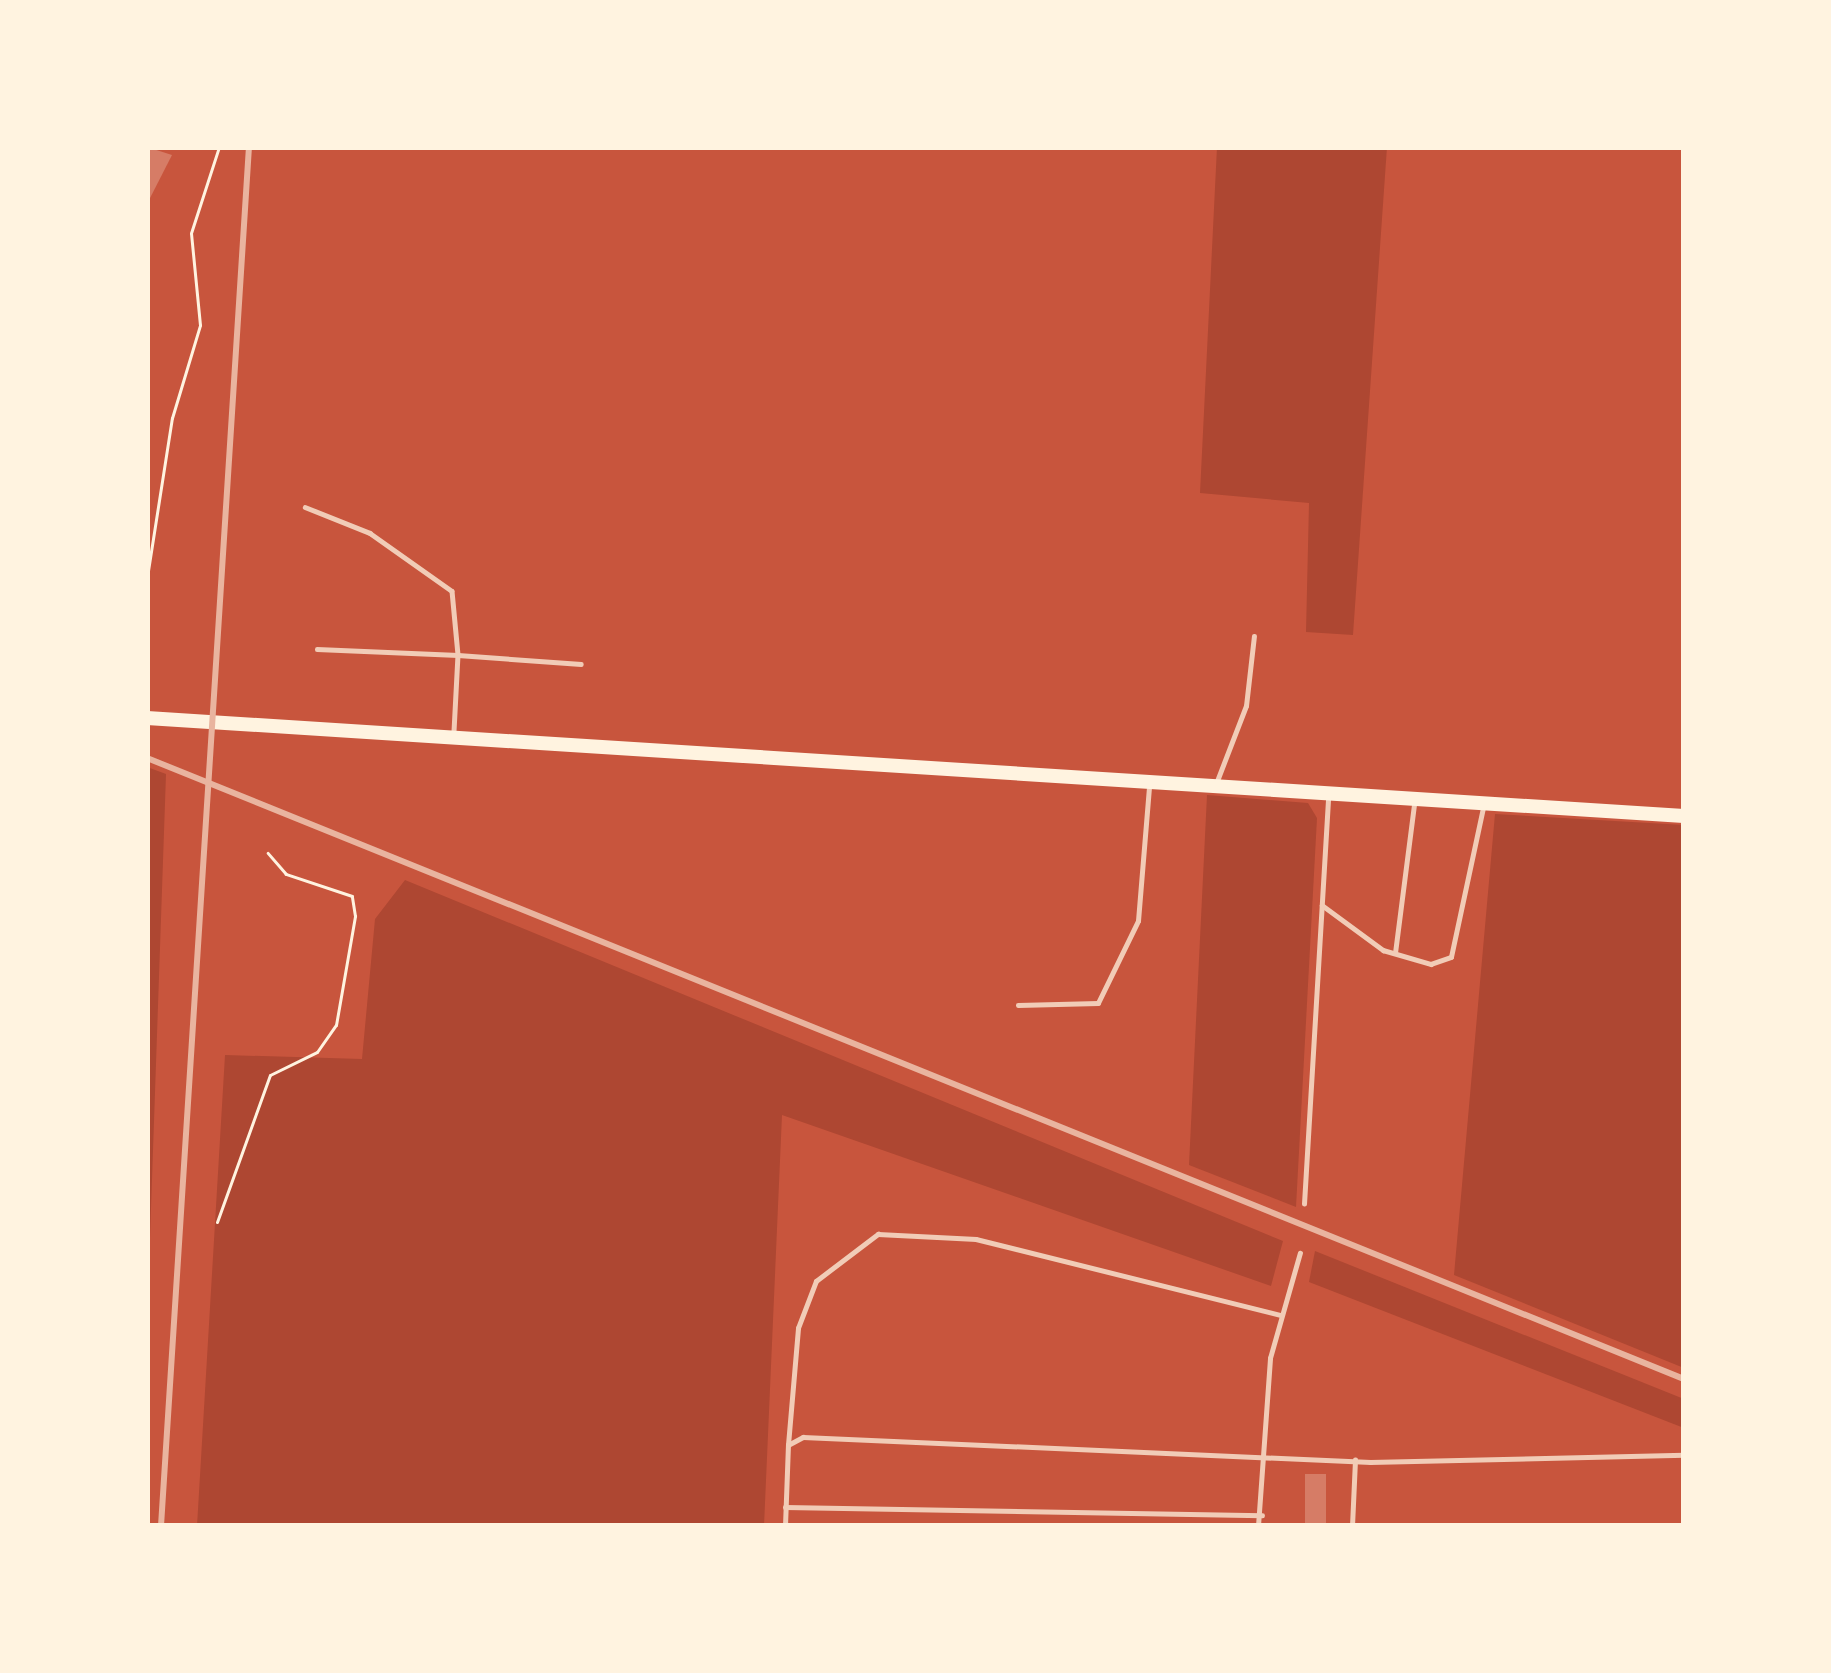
<!DOCTYPE html>
<html>
<head>
<meta charset="utf-8">
<style>
	body { margin:0 }
	#map { position:relative; width:1831px; height:1673px; overflow:hidden; background:#c8553d; font-family:"Public Sans",sans-serif }
	div>[style] { position:absolute }
	[style*='--x'] { left:calc(var(--x)*1px); top:calc(var(--y)*1px); width:calc(var(--w)*1px); rotate:calc(var(--a)*1deg) }
	.green>* { inset:0; background:#ae4732 }
	.building>* { inset:0; background:#d67c66; transform-origin:0 0 }
	.path>* { height:3px; margin:-1.5px; padding:0 1.5px; transform-origin:1.5px; border-radius:1.5px; background:#fff3e0 }
	.service>* { height:4.5px; margin:-2.25px; padding:0 2.25px; transform-origin:2.25px; border-radius:2.25px; background:#f1ccb7 }
	.secondary>* { height:14px; margin:-7px; padding:0 7px; transform-origin:7px; border-radius:7px; background:#fff3e0 }
	.rail>* { height:6px; margin:-3px; padding:0 3px; transform-origin:3px; border-radius:3px; background:#e9b49f }
	span { translate:-50% -50%; white-space:nowrap; text-align:center; line-height:1.15; -webkit-text-stroke:9px #fff3e0; paint-order:stroke }
	.frame { position:absolute; inset:0; border:150px solid #fff3e0; pointer-events:none }
</style>
</head>
<body>
<div id="map">
	<div class="green">
		<i style="clip-path:polygon(1217px 147px,1387px 147px,1353px 635px,1306px 632px,1309px 503px,1200px 493px)"></i>
		<i style="clip-path:polygon(147px 767px,166px 774px,147px 1324px)"></i>
		<i style="clip-path:polygon(1207px 795px,1308px 803px,1317px 818px,1296px 1207px,1189px 1165px)"></i>
		<i style="clip-path:polygon(1495px 814px,1684px 825px,1684px 1368px,1454px 1275px)"></i>
		<i style="clip-path:polygon(405px 880px,1283px 1241px,1271px 1286px,782px 1115px,764px 1526px,197px 1526px,225px 1055px,362px 1059px,375px 919px)"></i>
		<i style="clip-path:polygon(1315px 1251px,1684px 1399px,1684px 1428px,1309px 1282px)"></i>
	</div>
	<div class="building">
		<i style="clip-path:polygon(147px 147px,172px 155px,147px 204px)"></i>
		<i style="left:1305px;top:1474px;width:21px;height:52px"></i>
	</div>
	<div class="path">
		<i style="--x:147;--y:577;--w:161;--a:-81.1"></i>
		<i style="--x:172;--y:418;--w:97;--a:-73.2"></i>
		<i style="--x:200;--y:325;--w:92;--a:-95.6"></i>
		<i style="--x:191;--y:233;--w:90;--a:-72"></i>
		<i style="--x:217;--y:1222;--w:156;--a:-70.2"></i>
		<i style="--x:270;--y:1075;--w:52;--a:-26.1"></i>
		<i style="--x:317;--y:1052;--w:33;--a:-55"></i>
		<i style="--x:336;--y:1025;--w:111;--a:-80.1"></i>
		<i style="--x:355;--y:916;--w:20;--a:-99"></i>
		<i style="--x:352;--y:896;--w:70;--a:-161.6"></i>
		<i style="--x:286;--y:874;--w:28;--a:-131"></i>
	</div>
	<div class="service">
		<i style="--x:305;--y:507;--w:70;--a:21.8"></i>
		<i style="--x:370;--y:533;--w:100;--a:35.3"></i>
		<i style="--x:452;--y:591;--w:64;--a:84.6"></i>
		<i style="--x:458;--y:655;--w:123;--a:4.2"></i>
		<i style="--x:317;--y:649;--w:141;--a:2.4"></i>
		<i style="--x:458;--y:655;--w:76;--a:93"></i>
		<i style="--x:1217;--y:781;--w:80;--a:-68.9"></i>
		<i style="--x:1246;--y:706;--w:70;--a:-83.5"></i>
		<i style="--x:1322;--y:905;--w:76;--a:36.4"></i>
		<i style="--x:1383;--y:950;--w:50;--a:16.3"></i>
		<i style="--x:1431;--y:964;--w:21;--a:-19"></i>
		<i style="--x:1451;--y:957;--w:152;--a:-77.9"></i>
		<i style="--x:1395;--y:953;--w:149;--a:-82.7"></i>
		<i style="--x:1018;--y:1005;--w:80;--a:-1.4"></i>
		<i style="--x:1098;--y:1003;--w:91;--a:-64"></i>
		<i style="--x:1138;--y:921;--w:135;--a:-85.3"></i>
		<i style="--x:1304;--y:1204;--w:407;--a:-86.6"></i>
		<i style="--x:788;--y:1445;--w:117;--a:-85.1"></i>
		<i style="--x:798;--y:1328;--w:50;--a:-69"></i>
		<i style="--x:816;--y:1281;--w:78;--a:-37.2"></i>
		<i style="--x:878;--y:1234;--w:98;--a:2.9"></i>
		<i style="--x:976;--y:1239;--w:314;--a:14"></i>
		<i style="--x:785;--y:1507;--w:477;--a:1"></i>
		<i style="--x:785;--y:1526;--w:81;--a:-87.9"></i>
		<i style="--x:788;--y:1445;--w:17;--a:-28"></i>
		<i style="--x:803;--y:1437;--w:568;--a:2.52"></i>
		<i style="--x:1370;--y:1462;--w:314;--a:-1.3"></i>
		<i style="--x:1258;--y:1526;--w:168;--a:-85.9"></i>
		<i style="--x:1270;--y:1358;--w:109;--a:-74.1"></i>
		<i style="--x:1352;--y:1526;--w:66;--a:-87.4"></i>
	</div>
	<div class="secondary">
		<i style="--x:147;--y:718;--w:1540;--a:3.65"></i>
	</div>
	<div class="rail">
		<i style="--x:147;--y:758;--w:1658;--a:22"></i>
		<i style="--x:161;--y:1526;--w:1382;--a:-86.35"></i>
	</div>
	<div class="frame"></div>
</div>
</body>
</html>
